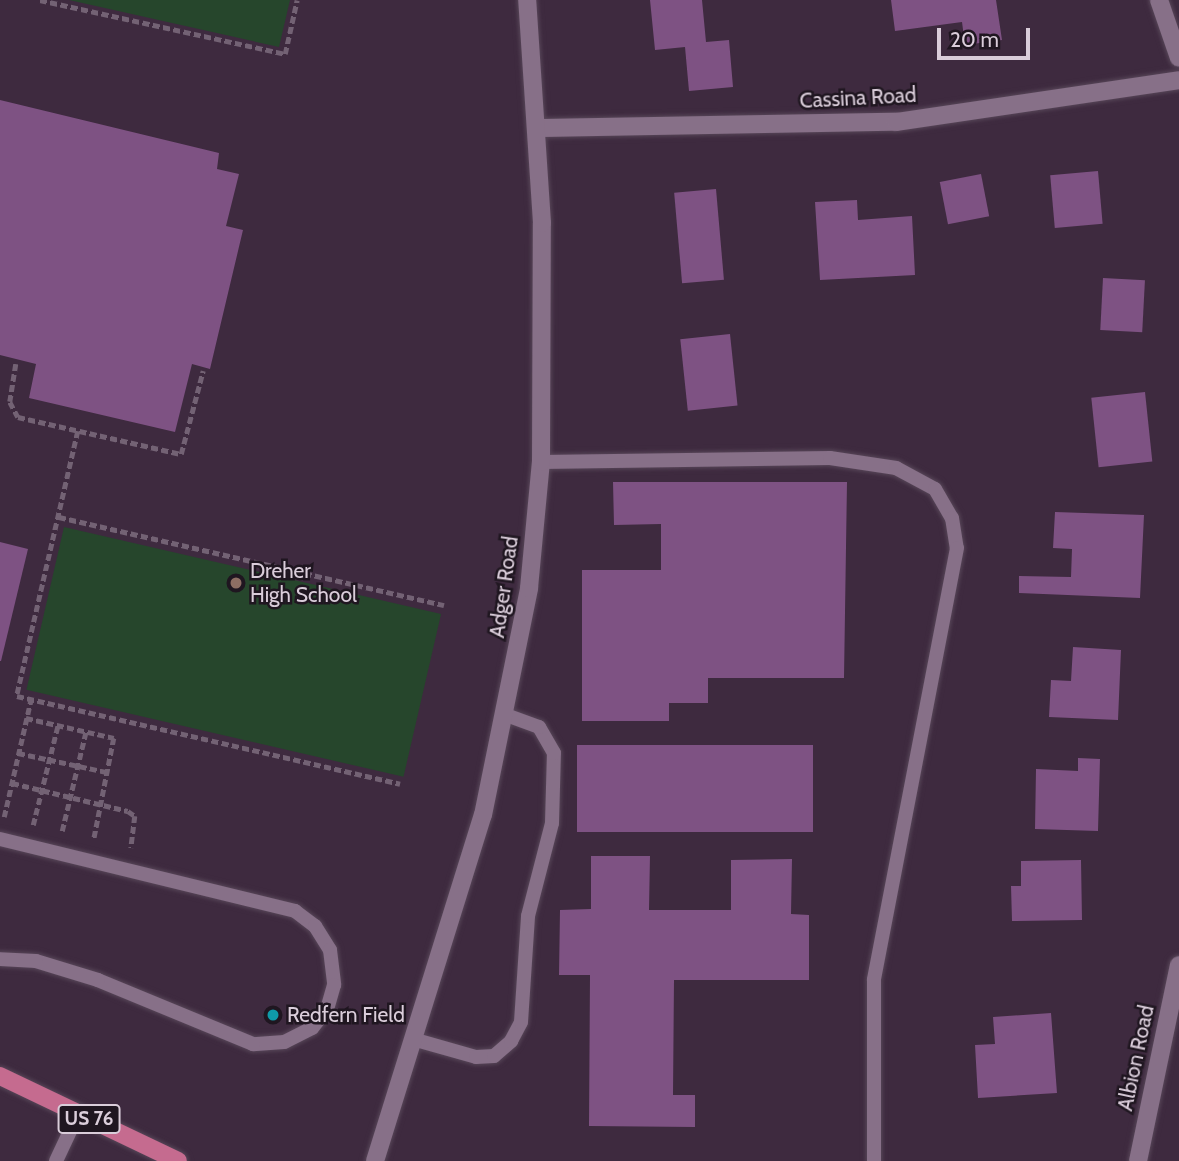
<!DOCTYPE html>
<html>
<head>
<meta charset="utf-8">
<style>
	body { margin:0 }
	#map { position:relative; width:1179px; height:1161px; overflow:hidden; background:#3e2a3f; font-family:Cabin,sans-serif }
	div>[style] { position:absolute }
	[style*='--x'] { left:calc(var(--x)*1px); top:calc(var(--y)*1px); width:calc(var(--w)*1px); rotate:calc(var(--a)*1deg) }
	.green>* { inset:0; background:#26462c; transform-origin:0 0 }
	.building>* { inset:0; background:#7e5283; transform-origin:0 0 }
	.path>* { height:4.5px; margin-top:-2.25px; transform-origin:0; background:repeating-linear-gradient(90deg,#736274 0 7px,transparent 0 10.5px) }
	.roads { filter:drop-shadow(0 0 2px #574658) drop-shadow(0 0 2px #574658) }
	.lane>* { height:14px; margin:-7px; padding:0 7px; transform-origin:7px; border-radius:7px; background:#877088 }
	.street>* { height:18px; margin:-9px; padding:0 9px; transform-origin:9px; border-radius:9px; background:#877088 }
	.primary>* { height:18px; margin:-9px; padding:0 9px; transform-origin:9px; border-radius:9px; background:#c56b8f }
	.dots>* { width:19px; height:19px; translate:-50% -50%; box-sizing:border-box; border:4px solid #1f1620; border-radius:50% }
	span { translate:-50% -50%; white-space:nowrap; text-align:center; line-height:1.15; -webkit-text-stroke:5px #1f1620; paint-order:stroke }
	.shield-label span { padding:2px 5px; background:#1f1620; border:2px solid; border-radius:5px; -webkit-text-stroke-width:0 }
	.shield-label { font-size:19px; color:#dacdda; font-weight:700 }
	.street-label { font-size:21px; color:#dacdda }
	.poi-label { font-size:21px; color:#dacdda }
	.left { translate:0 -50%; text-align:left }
	.scale { position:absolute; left:937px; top:28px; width:93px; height:32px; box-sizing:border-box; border:4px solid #dacdda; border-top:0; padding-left:9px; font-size:21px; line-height:24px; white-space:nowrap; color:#dacdda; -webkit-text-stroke:5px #1f1620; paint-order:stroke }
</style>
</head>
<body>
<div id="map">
	<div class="green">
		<i style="clip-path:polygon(69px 0,290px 0,279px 47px)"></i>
		<i style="left:64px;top:527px;width:387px;height:167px;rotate:13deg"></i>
	</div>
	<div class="building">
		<i style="clip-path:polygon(650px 0,702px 0,706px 42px,729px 40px,733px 87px,689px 91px,685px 47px,655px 50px)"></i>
		<i style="clip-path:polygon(891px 0,996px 0,1002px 40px,965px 45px,962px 22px,895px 31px)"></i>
		<i style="clip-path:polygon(0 100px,219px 153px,217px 169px,239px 174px,226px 226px,243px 230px,210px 369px,192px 364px,175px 432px,29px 398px,36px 364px,0 355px)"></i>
		<i style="left:1098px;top:171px;width:53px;height:48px;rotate:85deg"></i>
		<i style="left:981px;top:174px;width:43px;height:42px;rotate:79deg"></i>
		<i style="left:716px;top:189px;width:91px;height:42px;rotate:85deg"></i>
		<i style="clip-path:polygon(857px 200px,858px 220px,912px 216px,915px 275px,820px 280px,815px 202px)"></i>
		<i style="left:1103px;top:278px;width:42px;height:52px;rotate:3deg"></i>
		<i style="left:730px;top:334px;width:72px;height:50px;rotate:84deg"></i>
		<i style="left:1145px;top:392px;width:70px;height:54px;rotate:84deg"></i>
		<i style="clip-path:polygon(613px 482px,847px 482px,844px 678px,708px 678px,708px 703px,669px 703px,669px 721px,582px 721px,582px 570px,661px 570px,661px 524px,614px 525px)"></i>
		<i style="clip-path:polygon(1055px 512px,1144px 515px,1140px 598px,1019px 593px,1019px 576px,1071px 577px,1072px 549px,1053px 548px)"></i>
		<i style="clip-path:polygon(0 542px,28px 549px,1px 661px,0 661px)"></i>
		<i style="clip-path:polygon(1073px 647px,1121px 650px,1118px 720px,1049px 717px,1051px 680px,1071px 681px)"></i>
		<i style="left:577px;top:745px;width:236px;height:87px"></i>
		<i style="clip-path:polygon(1078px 758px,1100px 759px,1098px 831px,1035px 829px,1036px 769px,1078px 771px)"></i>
		<i style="clip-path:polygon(591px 856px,650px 856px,649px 910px,731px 910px,731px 860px,792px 859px,791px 914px,809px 915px,809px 980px,674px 980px,673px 1095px,695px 1095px,695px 1127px,589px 1126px,590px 975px,559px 975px,560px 910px,591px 909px)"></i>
		<i style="clip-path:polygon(1081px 860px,1082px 920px,1012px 921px,1011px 886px,1021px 886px,1021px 861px)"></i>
		<i style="clip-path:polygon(1051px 1013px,1057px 1093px,978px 1098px,975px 1045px,995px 1044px,993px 1017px)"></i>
	</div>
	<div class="path">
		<i style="--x:40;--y:0;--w:251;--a:12.4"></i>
		<i style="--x:285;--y:54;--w:55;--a:-77.5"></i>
		<i style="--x:16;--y:364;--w:38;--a:99"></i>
		<i style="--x:10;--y:402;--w:17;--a:62"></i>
		<i style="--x:18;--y:417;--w:167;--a:12.8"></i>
		<i style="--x:181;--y:454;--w:86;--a:-75.2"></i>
		<i style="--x:78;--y:431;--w:272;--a:103"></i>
		<i style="--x:17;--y:696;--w:393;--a:12.9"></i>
		<i style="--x:59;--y:517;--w:395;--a:12.9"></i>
		<i style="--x:26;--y:718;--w:90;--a:12.8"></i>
		<i style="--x:114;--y:738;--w:103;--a:101.2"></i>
		<i style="--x:18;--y:753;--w:91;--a:12.1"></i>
		<i style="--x:12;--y:783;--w:119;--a:13.6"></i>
		<i style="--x:128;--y:811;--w:9;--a:36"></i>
		<i style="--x:135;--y:816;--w:32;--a:97"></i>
		<i style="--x:4;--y:817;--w:121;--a:-77.1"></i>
		<i style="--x:33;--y:825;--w:103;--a:-76"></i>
		<i style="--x:62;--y:831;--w:103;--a:-76.5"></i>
	</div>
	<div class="roads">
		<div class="lane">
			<i style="--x:541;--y:462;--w:289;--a:-0.8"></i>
			<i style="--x:830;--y:458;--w:67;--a:8.6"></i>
			<i style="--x:896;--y:468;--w:44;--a:28.3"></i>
			<i style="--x:935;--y:489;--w:34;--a:60"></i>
			<i style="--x:952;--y:518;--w:30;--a:81"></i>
			<i style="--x:957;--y:548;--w:440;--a:100.9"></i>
			<i style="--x:874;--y:980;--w:181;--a:90"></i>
			<i style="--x:0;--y:839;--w:304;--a:13.7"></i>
			<i style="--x:295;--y:911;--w:25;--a:37"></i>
			<i style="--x:315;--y:926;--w:28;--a:58"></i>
			<i style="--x:330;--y:950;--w:35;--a:83"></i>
			<i style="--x:334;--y:985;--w:25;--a:106"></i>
			<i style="--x:327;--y:1009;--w:24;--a:128"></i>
			<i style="--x:312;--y:1028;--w:31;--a:153"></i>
			<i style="--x:284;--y:1042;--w:31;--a:176"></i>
			<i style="--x:253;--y:1044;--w:168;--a:-157.6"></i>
			<i style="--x:98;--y:980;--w:65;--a:-163"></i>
			<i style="--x:36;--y:961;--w:36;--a:-177"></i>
			<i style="--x:416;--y:1040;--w:62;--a:15.8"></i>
			<i style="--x:476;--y:1057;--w:18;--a:-3"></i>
			<i style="--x:494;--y:1056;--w:23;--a:-41"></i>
			<i style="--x:511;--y:1041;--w:21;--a:-62"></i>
			<i style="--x:521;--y:1022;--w:106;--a:-86.2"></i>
			<i style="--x:528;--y:916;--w:96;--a:-75.5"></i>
			<i style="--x:552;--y:823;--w:70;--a:-88.4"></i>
			<i style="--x:554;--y:753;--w:30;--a:-120"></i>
			<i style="--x:539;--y:727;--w:35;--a:-160"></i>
			<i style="--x:56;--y:1161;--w:52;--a:-64.9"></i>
		</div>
		<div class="street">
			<i style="--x:1159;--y:0;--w:61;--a:71"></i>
			<i style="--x:537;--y:128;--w:359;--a:-1"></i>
			<i style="--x:896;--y:122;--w:286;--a:-8.4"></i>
			<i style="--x:375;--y:1161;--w:362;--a:-72.7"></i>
			<i style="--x:483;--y:815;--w:232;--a:-78.5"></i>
			<i style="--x:529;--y:588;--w:127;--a:-84.6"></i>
			<i style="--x:541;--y:462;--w:239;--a:-89.8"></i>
			<i style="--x:542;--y:223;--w:224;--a:-93.8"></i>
			<i style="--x:1138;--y:1161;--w:200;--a:-78.2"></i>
		</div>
		<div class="primary">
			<i style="--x:0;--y:1076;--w:197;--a:25.5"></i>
		</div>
	</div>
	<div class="dots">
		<i style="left:236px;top:583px;background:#8d6e63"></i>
		<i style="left:273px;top:1015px;background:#0f9aa8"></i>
	</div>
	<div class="shield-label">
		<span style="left:89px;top:1119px">US 76</span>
	</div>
	<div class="street-label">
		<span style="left:858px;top:98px;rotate:-3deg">Cassina Road</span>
		<span style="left:504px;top:587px;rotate:-82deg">Adger Road</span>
		<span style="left:1136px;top:1058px;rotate:-78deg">Albion Road</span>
	</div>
	<div class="poi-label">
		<span class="left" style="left:250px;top:583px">Dreher<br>High School</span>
		<span class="left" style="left:287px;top:1015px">Redfern Field</span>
	</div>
	<div class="scale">20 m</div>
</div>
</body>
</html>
